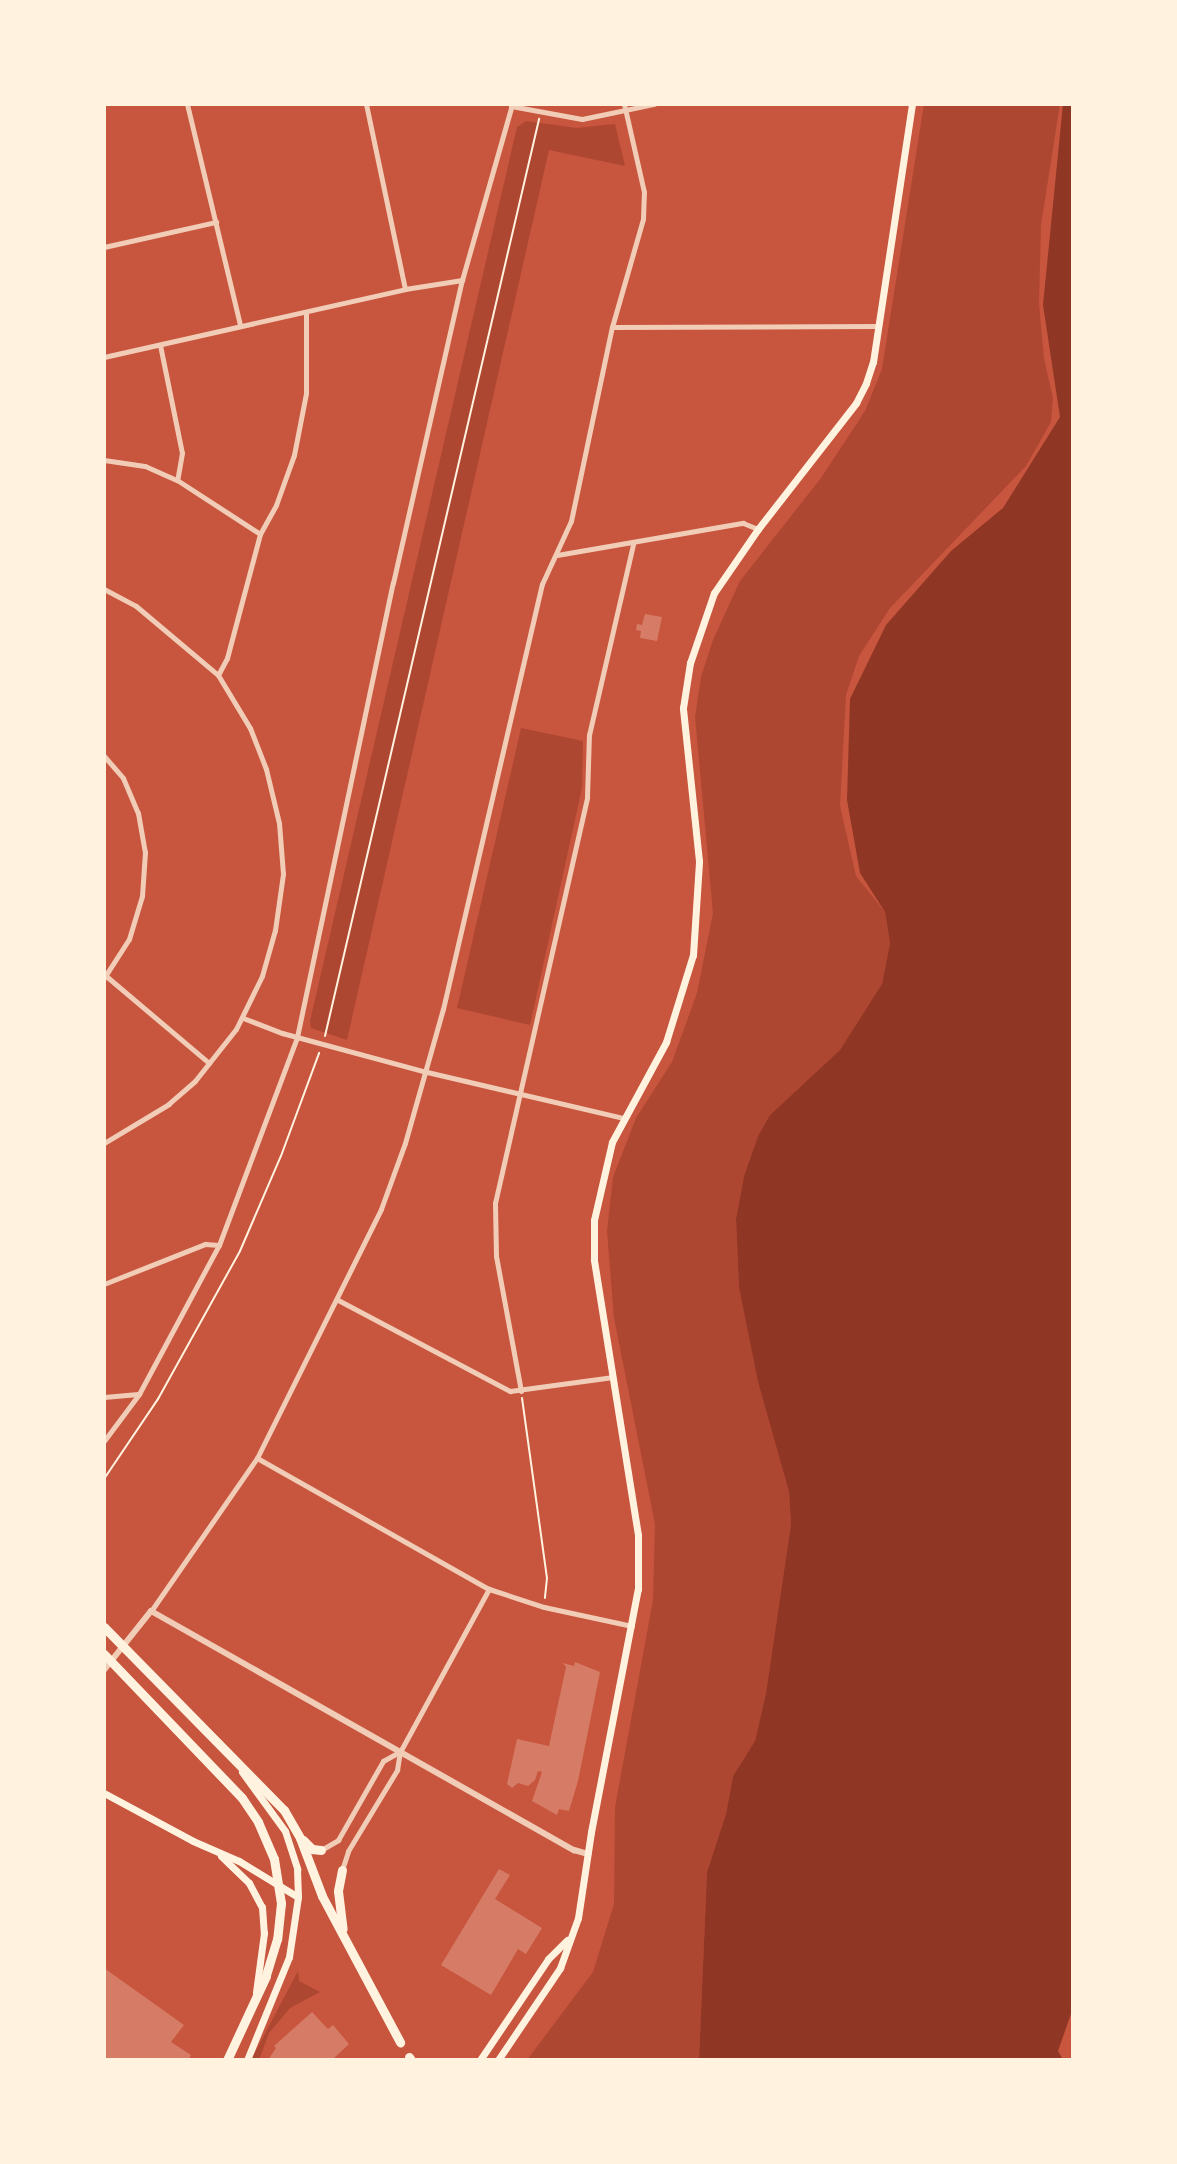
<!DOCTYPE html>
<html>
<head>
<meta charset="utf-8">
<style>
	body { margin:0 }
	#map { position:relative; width:1177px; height:2164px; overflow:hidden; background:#c8553d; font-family:"Titillium Web",sans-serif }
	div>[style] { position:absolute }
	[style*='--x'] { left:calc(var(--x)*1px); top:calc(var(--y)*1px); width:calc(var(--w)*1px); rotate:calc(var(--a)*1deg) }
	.green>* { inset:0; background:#ae4732 }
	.water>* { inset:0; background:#8f3625 }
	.building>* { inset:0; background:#d67c66 }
	.path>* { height:2px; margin:-1px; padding:0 1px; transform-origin:1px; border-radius:1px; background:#fff3e0 }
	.minor>* { height:5px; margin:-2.5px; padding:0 2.5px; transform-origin:2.5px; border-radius:2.5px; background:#f1ccb7 }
	.tertiary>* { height:6px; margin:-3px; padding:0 3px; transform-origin:3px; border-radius:3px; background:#f1ccb7 }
	.secondary>* { height:7px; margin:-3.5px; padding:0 3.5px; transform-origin:3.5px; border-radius:3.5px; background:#fff3e0 }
	.trunk>* { height:9px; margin:-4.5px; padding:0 4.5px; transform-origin:4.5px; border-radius:4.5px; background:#fff3e0 }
	span { translate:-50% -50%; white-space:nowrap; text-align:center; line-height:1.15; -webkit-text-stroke:8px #fff3e0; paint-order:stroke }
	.frame { position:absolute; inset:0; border:106px solid #fff3e0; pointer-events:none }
</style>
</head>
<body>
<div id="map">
	<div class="green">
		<i style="clip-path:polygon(924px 104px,1060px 104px,1041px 225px,1039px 303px,1044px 359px,1053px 398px,1051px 422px,1026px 466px,890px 608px,859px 656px,846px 695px,840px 806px,856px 876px,885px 912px,890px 943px,882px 984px,864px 1017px,840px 1050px,770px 1115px,758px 1136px,744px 1176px,736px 1219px,739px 1288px,758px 1382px,789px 1492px,791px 1524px,766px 1693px,755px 1741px,733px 1776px,726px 1814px,707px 1872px,699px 2060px,527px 2060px,593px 1972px,614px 1904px,615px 1807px,653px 1600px,655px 1524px,614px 1318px,607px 1231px,613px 1177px,636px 1118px,672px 1062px,697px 993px,713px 913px,695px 717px,701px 677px,713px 640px,740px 581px,821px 478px,865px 411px,882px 369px)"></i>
		<i style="clip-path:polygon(526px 121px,577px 128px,615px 124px,625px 166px,549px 150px,347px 1040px,311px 1028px,310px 1021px,517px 127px)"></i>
		<i style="clip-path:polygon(521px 728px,583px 741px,582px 788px,530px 1025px,457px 1008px)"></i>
		<i style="clip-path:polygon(298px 1971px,299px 1981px,320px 1992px,290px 2008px,269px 2033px,259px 2060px,251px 2060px)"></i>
	</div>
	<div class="water">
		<i style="clip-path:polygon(1063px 104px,1073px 104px,1073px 2008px,1058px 2051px,1063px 2060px,699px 2060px,707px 1872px,726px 1814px,733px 1776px,755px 1741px,766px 1693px,791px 1524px,789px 1492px,758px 1382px,739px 1288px,736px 1219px,744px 1176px,758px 1136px,770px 1115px,840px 1050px,882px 984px,890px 943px,885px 912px,860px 873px,847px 800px,850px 699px,886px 625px,951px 551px,1003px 508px,1060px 417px,1043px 305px)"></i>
	</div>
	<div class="building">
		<i style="clip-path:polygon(645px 614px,662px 617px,657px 641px,640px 638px,641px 631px,636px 630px,637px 624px,642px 625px)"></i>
		<i style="clip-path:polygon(575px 1662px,600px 1672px,578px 1781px,569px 1811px,559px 1809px,557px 1815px,532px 1801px,542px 1772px,538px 1771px,535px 1780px,528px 1786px,518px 1783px,512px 1788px,507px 1784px,517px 1739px,549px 1746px,566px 1667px,563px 1663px,574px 1666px)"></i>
		<i style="clip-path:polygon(499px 1869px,510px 1875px,495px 1899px,542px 1928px,526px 1954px,518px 1949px,491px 1995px,441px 1965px)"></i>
		<i style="clip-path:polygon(104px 1968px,184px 2025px,171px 2042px,191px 2055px,188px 2060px,104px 2060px)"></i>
		<i style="clip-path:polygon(312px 2012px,328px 2029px,333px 2025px,349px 2044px,332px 2060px,268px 2060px,276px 2048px,274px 2046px)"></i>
	</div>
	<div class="path">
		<i style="--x:325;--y:1036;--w:942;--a:-76.86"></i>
		<i style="--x:522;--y:1398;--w:182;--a:82.1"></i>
		<i style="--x:547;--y:1578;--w:20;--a:96"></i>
		<i style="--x:104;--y:1479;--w:97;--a:-56"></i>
		<i style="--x:158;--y:1399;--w:169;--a:-61"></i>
		<i style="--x:240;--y:1251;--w:103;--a:-66.7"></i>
		<i style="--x:281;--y:1156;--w:110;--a:-69.7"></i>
	</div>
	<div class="minor">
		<i style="--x:187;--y:104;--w:227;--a:76.5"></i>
		<i style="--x:366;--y:104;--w:189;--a:78.1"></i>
		<i style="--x:511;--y:106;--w:72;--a:10.4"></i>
		<i style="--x:582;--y:119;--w:74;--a:-11.8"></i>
		<i style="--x:104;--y:247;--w:115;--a:-12.6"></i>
		<i style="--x:612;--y:327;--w:266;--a:-0.2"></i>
		<i style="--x:160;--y:345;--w:110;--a:78.5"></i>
		<i style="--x:182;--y:453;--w:27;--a:100"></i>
		<i style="--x:104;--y:357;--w:309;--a:-12.7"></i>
		<i style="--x:405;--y:289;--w:58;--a:-9"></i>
		<i style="--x:104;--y:460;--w:41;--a:8.3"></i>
		<i style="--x:145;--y:466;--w:35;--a:24"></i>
		<i style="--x:177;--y:480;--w:99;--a:33"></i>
		<i style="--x:557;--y:555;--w:189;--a:-9.8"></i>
		<i style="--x:743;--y:523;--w:16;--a:22"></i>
		<i style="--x:104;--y:589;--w:36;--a:28"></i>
		<i style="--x:136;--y:606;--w:107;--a:40.1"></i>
		<i style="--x:218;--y:675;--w:62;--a:58.9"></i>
		<i style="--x:250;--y:728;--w:44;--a:68.7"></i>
		<i style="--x:266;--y:769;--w:56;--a:76.5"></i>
		<i style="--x:279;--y:823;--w:51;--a:85.5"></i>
		<i style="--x:283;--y:874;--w:57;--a:98.1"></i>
		<i style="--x:275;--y:930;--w:48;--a:105.8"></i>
		<i style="--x:262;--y:976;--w:59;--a:116.1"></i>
		<i style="--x:236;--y:1029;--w:66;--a:128.3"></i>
		<i style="--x:195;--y:1081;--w:35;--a:139"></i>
		<i style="--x:169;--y:1104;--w:76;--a:149"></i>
		<i style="--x:218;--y:675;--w:19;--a:-62"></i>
		<i style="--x:227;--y:658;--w:128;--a:-75.1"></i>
		<i style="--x:260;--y:534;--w:33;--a:-61"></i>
		<i style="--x:276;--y:505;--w:53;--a:-70.2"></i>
		<i style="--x:294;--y:455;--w:63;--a:-79"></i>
		<i style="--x:306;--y:393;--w:81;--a:-90"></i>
		<i style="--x:104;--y:756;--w:29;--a:49"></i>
		<i style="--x:123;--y:778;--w:38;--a:67"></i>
		<i style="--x:138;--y:813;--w:40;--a:80"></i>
		<i style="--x:145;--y:852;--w:44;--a:93.9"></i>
		<i style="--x:142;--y:896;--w:45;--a:106.8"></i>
		<i style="--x:129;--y:939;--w:46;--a:122.7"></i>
		<i style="--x:106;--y:976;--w:135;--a:40.2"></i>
		<i style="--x:243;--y:1018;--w:42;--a:21"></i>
		<i style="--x:282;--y:1033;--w:150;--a:15.1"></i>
		<i style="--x:427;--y:1072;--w:201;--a:13.2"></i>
		<i style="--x:104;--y:1284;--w:109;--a:-21.6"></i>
		<i style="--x:205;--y:1244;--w:14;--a:4"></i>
		<i style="--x:338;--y:1300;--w:195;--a:27.9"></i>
		<i style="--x:510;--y:1391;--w:104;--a:-7.7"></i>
		<i style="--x:521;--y:1391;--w:137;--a:-100.5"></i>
		<i style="--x:496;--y:1256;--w:53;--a:-91.1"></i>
		<i style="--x:495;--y:1203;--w:416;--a:-77.2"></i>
		<i style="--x:587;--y:797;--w:62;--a:-88.2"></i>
		<i style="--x:589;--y:735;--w:196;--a:-77"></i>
		<i style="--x:104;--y:1397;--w:34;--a:-5"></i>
		<i style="--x:104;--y:1441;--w:59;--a:-53.3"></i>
		<i style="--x:139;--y:1394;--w:169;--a:-61.8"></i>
		<i style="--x:219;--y:1245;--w:222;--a:-69.4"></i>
		<i style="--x:297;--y:1037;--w:464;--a:-78.1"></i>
		<i style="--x:393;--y:583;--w:311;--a:-77.2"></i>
		<i style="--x:462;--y:280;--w:183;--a:-74.1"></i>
		<i style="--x:257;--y:1458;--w:266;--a:29.5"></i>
		<i style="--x:489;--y:1589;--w:58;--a:18.1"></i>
		<i style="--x:544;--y:1607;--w:90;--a:12.2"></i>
		<i style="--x:151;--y:1611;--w:186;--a:-55.3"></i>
		<i style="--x:257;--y:1458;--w:278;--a:-63.5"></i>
		<i style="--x:381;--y:1209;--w:70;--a:-70"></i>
		<i style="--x:405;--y:1143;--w:139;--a:-74.2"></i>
		<i style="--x:443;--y:1009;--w:436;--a:-76.9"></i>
		<i style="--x:542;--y:584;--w:69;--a:-65.3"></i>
		<i style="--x:571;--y:521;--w:198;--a:-78.1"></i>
		<i style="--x:612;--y:327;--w:112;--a:-74"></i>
		<i style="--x:643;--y:219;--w:27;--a:-88"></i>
		<i style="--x:644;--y:192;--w:90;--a:-102.8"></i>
		<i style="--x:321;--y:1850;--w:20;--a:-30"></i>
		<i style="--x:338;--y:1840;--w:91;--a:-60.3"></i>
		<i style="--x:383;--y:1761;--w:18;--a:-29"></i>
		<i style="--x:342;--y:1870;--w:20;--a:-72"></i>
		<i style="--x:348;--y:1851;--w:95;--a:-58.8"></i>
		<i style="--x:397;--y:1770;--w:18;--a:-81"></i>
		<i style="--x:400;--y:1752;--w:186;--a:-61.4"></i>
	</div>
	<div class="tertiary">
		<i style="--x:104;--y:1670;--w:75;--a:-51.5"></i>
		<i style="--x:151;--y:1611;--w:486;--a:29.5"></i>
		<i style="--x:574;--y:1850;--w:15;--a:16"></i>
	</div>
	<div class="secondary">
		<i style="--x:242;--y:1772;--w:73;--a:53.9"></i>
		<i style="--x:285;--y:1831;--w:40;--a:72"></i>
		<i style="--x:297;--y:1869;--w:28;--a:88"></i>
		<i style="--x:298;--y:1897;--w:61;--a:98.5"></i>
		<i style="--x:289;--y:1957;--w:111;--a:112.2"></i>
		<i style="--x:104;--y:1793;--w:101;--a:28.3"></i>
		<i style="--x:193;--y:1841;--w:50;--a:23.5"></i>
		<i style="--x:239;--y:1861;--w:69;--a:31.4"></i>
		<i style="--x:221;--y:1856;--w:39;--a:44"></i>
		<i style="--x:249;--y:1883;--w:27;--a:62"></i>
		<i style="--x:262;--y:1907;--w:26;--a:86"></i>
		<i style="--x:264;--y:1933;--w:60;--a:97.7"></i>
		<i style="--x:480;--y:2060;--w:122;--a:-56"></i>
		<i style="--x:548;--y:1959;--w:27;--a:-45"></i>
		<i style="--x:498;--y:2060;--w:111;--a:-56"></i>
		<i style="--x:560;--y:1968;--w:53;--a:-70.2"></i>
		<i style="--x:578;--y:1918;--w:87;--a:-81.4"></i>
		<i style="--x:591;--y:1832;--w:248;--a:-79.1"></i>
		<i style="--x:638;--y:1589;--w:54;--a:-90"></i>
		<i style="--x:638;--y:1535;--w:279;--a:-99.1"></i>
		<i style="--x:594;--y:1259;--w:39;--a:-90"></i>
		<i style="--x:594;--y:1220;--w:80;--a:-77"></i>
		<i style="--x:612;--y:1142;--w:114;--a:-61.6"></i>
		<i style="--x:666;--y:1042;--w:91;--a:-72.8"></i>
		<i style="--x:693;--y:955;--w:94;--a:-86.3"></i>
		<i style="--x:699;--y:861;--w:154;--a:-96"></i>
		<i style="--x:683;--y:708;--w:46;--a:-81.2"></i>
		<i style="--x:690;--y:663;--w:74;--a:-71.1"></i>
		<i style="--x:714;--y:593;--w:78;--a:-55.5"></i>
		<i style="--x:758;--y:529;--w:160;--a:-52.1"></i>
		<i style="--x:856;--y:403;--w:22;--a:-63"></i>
		<i style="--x:866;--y:383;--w:22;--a:-72"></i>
		<i style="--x:873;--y:362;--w:261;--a:-81.4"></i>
	</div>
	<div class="trunk">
		<i style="--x:104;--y:1627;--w:257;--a:45.5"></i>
		<i style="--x:284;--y:1810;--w:32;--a:60"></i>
		<i style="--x:300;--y:1838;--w:62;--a:69.2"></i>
		<i style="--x:322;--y:1896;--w:166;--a:61.9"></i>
		<i style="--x:104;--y:1654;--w:199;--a:46.2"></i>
		<i style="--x:242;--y:1798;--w:29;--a:56"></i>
		<i style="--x:258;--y:1822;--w:40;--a:66.6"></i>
		<i style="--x:274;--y:1859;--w:45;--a:81"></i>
		<i style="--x:281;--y:1903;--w:36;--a:96"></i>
		<i style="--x:277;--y:1939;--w:39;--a:107"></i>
		<i style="--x:266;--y:1976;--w:93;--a:114.9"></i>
		<i style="--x:303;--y:1840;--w:13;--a:45"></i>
		<i style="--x:312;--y:1849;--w:9;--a:6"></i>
		<i style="--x:342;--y:1870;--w:21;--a:101"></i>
		<i style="--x:338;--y:1891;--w:38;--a:83"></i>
		<i style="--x:409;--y:2057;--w:4;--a:56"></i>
	</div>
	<div class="frame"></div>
</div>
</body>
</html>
